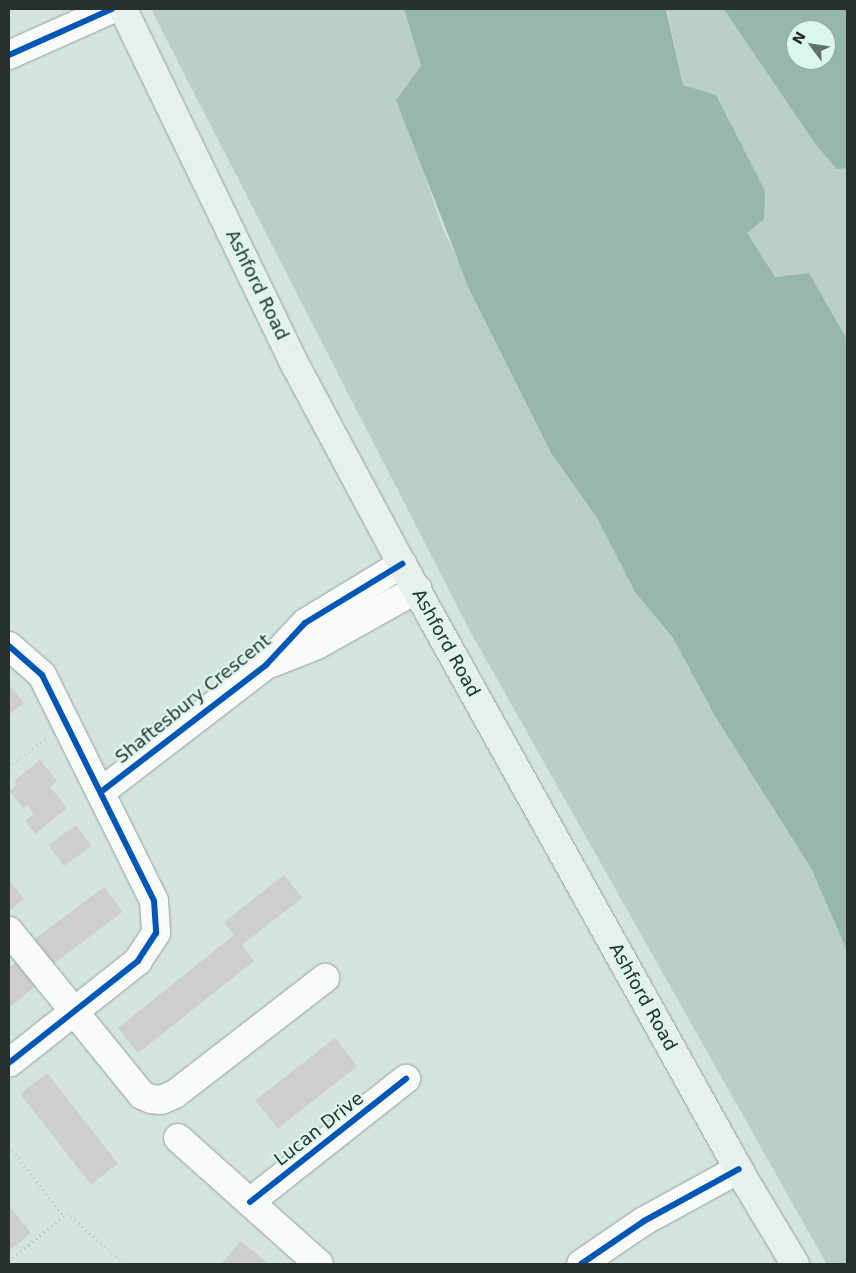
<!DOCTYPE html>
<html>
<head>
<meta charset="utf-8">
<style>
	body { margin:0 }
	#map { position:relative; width:856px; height:1273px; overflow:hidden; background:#d4e4de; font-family:"DejaVu Sans",sans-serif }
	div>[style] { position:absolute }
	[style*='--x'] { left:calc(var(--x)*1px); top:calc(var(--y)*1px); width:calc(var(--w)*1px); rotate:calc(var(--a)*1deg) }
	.green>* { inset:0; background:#b9cfc7 }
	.water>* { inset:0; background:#98b7ac }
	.building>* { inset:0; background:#cececd; transform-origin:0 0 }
	.path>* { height:3px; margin-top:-1.5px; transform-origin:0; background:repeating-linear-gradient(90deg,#c1c5c4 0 1px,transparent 0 5px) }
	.roads { filter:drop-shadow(0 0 1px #94a19c) drop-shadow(0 0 1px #94a19c) }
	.minor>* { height:28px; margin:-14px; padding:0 14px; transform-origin:14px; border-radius:14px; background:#f9fbfa }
	.major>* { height:28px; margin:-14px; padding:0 14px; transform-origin:14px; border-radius:14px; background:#e6f0ec }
	.cycleway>* { height:6px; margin:-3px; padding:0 3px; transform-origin:3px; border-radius:3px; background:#0057b8 }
	span { translate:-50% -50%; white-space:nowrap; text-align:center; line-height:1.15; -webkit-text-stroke:4.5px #dbf7ed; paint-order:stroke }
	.street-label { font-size:18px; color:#26312d }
	.frame { position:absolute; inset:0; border:10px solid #26312d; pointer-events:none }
	.north { position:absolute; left:786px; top:20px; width:50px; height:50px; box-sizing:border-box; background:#dbf7ed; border:1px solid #93a8a0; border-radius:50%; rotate:301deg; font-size:14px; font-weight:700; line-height:20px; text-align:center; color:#26312d }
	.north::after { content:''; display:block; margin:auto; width:18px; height:22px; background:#63706b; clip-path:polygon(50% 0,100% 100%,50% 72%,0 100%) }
</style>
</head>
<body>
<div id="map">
	<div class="green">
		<i style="clip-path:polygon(151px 9px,404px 9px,421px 66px,425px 176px,443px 229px,551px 453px,597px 518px,635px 592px,673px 638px,716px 718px,811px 868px,847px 951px,847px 1264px,827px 1264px,821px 1254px,470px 631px)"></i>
		<i style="clip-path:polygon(evenodd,667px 9px,847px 9px,847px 339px,809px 273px,775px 277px,746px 233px,716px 96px,683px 85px,667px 9px,796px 30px,826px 30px,826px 60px,796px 60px,796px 30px)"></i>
	</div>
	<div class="water">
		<i style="clip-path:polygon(404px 9px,666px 9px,683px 85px,716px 95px,765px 191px,764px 219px,747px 233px,775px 277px,809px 273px,847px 339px,847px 951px,811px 868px,716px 718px,673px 638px,635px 592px,597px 518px,551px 453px,469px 289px,396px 100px,421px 66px)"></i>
		<i style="clip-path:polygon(evenodd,724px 9px,847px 9px,847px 168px,837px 169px,816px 145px,724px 9px,796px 30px,826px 30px,826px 60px,796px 60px,796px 30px)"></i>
	</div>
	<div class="building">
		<i style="clip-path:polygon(9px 685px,24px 703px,9px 715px)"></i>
		<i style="clip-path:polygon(40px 760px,57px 781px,50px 787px,67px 808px,35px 834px,25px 821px,34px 814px,27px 805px,23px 808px,9px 791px,17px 785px,14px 781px)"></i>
		<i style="left:76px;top:825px;width:26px;height:34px;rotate:54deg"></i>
		<i style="clip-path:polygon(284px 875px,302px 898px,242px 945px,254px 961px,138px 1053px,118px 1028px,234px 935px,224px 922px)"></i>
		<i style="clip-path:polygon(9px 880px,24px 899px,9px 911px)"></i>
		<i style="left:104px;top:887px;width:31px;height:92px;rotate:53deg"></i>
		<i style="clip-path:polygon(21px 958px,40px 982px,9px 1008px,9px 968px)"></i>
		<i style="left:335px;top:1038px;width:36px;height:101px;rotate:52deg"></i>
		<i style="left:47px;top:1073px;width:115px;height:34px;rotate:52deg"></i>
		<i style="clip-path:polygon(9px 1206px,31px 1233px,9px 1251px)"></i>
		<i style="clip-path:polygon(241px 1241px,269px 1264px,221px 1264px)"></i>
	</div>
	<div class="path">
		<i style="--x:9;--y:767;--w:46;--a:-37.1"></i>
		<i style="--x:9;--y:1146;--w:88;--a:52.4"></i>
		<i style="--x:9;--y:1261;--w:75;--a:-39.6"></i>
		<i style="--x:67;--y:1213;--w:76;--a:41.8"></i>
	</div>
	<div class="roads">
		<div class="minor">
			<i style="--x:9;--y:55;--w:113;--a:-24.1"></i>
			<i style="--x:9;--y:646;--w:44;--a:41.3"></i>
			<i style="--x:42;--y:675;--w:252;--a:63.6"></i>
			<i style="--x:154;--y:901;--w:32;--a:86"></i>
			<i style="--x:156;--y:933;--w:33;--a:123"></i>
			<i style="--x:138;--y:961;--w:164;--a:141.7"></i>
			<i style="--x:272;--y:663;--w:48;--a:-21.8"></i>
			<i style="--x:317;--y:645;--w:115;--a:-29.2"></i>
			<i style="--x:102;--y:791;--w:207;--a:-37.5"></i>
			<i style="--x:266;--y:665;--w:57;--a:-47.1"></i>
			<i style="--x:305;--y:623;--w:114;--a:-31.3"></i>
			<i style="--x:9;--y:931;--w:211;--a:51"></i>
			<i style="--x:142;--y:1095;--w:10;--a:24"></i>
			<i style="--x:151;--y:1099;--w:10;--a:6"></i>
			<i style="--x:161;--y:1100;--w:15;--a:-23"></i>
			<i style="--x:175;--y:1094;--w:190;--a:-37.7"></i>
			<i style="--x:178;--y:1138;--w:189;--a:41.8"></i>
			<i style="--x:250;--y:1202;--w:199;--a:-38.3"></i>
			<i style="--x:581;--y:1264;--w:76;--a:-34.3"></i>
			<i style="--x:644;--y:1221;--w:108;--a:-28.7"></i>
		</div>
		<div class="major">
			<i style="--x:123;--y:9;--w:391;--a:64.2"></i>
			<i style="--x:293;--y:361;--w:230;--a:61.8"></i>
			<i style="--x:402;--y:564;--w:704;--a:60.92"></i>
			<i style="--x:744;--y:1179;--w:99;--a:59"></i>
		</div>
	</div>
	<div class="cycleway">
		<i style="--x:9;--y:55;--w:113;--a:-24.1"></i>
		<i style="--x:9;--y:646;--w:44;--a:41.3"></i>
		<i style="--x:42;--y:675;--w:252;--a:63.6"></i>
		<i style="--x:154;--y:901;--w:32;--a:86"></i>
		<i style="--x:156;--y:933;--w:33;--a:123"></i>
		<i style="--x:138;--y:961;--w:164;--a:141.7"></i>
		<i style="--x:102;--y:791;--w:207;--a:-37.5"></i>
		<i style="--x:266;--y:665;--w:57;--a:-47.1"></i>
		<i style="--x:305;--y:623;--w:114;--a:-31.3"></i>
		<i style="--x:250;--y:1202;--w:199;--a:-38.3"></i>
		<i style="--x:581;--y:1264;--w:76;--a:-34.3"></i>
		<i style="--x:644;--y:1221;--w:108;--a:-28.7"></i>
	</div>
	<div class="street-label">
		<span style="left:257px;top:285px;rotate:64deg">Ashford Road</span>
		<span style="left:446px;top:643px;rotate:61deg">Ashford Road</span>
		<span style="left:193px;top:699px;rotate:-39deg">Shaftesbury Crescent</span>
		<span style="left:643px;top:997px;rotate:61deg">Ashford Road</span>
		<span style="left:319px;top:1129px;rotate:-38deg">Lucan Drive</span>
	</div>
	<div class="frame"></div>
	<div class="north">N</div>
</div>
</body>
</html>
